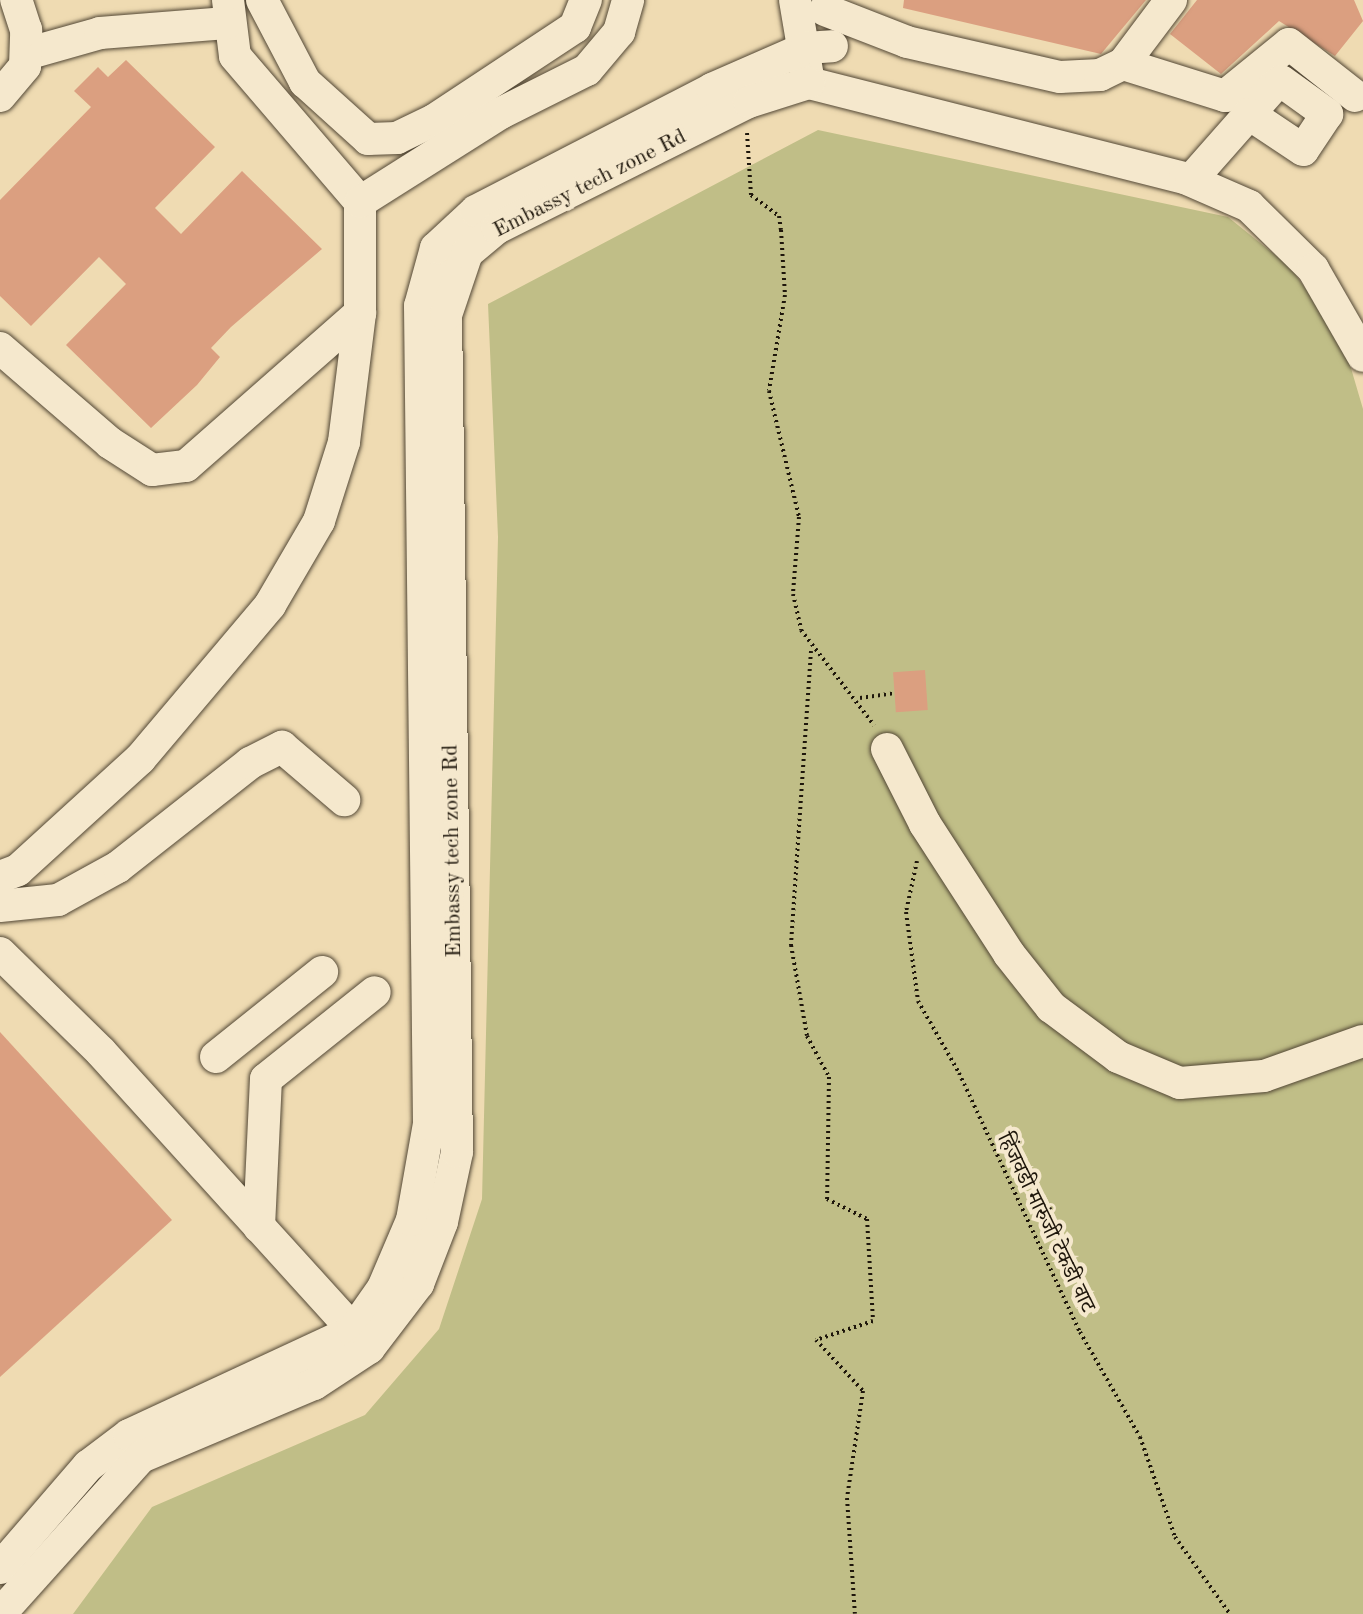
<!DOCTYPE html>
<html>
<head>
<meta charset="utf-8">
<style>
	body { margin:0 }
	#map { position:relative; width:1363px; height:1614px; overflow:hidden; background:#efdbb2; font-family:"Old Standard TT","Noto Serif Devanagari",serif }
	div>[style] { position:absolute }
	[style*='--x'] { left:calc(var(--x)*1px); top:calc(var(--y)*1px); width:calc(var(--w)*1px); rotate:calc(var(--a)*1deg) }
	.green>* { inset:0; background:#c0be87 }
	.building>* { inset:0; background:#db9f80; transform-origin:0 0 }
	.path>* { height:4px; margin-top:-2px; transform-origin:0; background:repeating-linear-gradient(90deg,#1e160b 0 2px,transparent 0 6px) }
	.roads { filter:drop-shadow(0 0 2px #524735) drop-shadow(0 0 2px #524735) }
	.minor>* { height:32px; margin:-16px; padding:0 16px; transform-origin:16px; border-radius:16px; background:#f5e8cd }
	span { translate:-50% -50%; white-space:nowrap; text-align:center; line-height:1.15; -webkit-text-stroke:8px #f5e8cd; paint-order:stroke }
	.street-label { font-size:22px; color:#1e160b }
</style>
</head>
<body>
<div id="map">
	<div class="green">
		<i style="clip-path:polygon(818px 130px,1228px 217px,1290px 267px,1343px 341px,1363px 409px,1363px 1614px,73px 1614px,152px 1507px,365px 1415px,439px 1329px,482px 1199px,498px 537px,488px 304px)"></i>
	</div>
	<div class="building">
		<i style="clip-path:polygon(904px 0,1146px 0,1101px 54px,903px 8px)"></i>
		<i style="clip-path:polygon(1197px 0,1354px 0,1363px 21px,1335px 56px,1279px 21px,1221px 74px,1170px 34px)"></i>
		<i style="clip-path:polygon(126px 60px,215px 147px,155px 208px,181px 234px,242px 171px,322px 249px,231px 327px,211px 348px,220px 357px,197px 385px,151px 428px,66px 345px,126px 284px,99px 257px,31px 326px,0 296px,0 200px,91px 107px,74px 91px,98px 67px,108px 77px)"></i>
		<i style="left:925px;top:670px;width:40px;height:32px;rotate:86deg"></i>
		<i style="clip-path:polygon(0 1032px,172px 1220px,0 1377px)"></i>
	</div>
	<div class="path">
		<i style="--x:747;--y:133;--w:62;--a:86.3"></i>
		<i style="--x:751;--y:195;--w:35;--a:37"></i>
		<i style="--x:779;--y:216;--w:14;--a:82"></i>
		<i style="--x:781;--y:230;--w:65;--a:86.5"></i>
		<i style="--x:785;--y:295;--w:97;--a:99.5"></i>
		<i style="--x:769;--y:391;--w:130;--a:76.6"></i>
		<i style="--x:799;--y:517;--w:77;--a:94.5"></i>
		<i style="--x:793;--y:594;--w:37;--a:77"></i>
		<i style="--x:801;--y:630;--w:120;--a:52.5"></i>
		<i style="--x:811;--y:651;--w:295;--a:93.9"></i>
		<i style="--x:791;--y:945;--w:92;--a:80"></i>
		<i style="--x:807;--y:1036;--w:47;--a:61.8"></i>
		<i style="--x:829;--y:1077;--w:122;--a:90.9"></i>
		<i style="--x:827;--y:1199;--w:45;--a:26.6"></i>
		<i style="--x:867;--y:1219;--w:102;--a:86.6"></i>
		<i style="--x:873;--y:1321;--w:60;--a:161.6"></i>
		<i style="--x:816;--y:1340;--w:69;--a:47.3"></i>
		<i style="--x:863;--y:1391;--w:108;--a:98.5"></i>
		<i style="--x:847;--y:1498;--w:116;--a:86.1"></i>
		<i style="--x:860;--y:698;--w:35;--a:-8"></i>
		<i style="--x:917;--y:861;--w:52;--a:102.2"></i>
		<i style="--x:906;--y:912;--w:90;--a:82.3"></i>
		<i style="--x:918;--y:1001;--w:83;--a:60.3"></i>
		<i style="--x:959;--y:1073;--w:286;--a:65"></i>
		<i style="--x:1080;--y:1332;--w:121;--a:60.3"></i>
		<i style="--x:1140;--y:1437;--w:106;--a:70.7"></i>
		<i style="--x:1175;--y:1537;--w:95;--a:54.5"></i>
	</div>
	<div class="roads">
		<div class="minor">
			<i style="--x:228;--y:0;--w:56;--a:82.9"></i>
			<i style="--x:235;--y:56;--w:192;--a:49.4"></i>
			<i style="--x:262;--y:0;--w:93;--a:62.3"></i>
			<i style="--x:305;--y:82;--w:85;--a:42.1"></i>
			<i style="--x:368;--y:139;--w:29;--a:-2"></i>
			<i style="--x:397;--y:138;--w:41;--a:-25.9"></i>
			<i style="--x:434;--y:120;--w:169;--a:-33.4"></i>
			<i style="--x:575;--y:27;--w:29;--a:-68"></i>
			<i style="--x:795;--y:0;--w:84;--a:80.4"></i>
			<i style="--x:809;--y:83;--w:388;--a:14.2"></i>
			<i style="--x:1185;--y:178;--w:70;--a:23.6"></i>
			<i style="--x:1249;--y:206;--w:90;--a:44.5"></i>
			<i style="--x:1313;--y:269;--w:100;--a:60.1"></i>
			<i style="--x:825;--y:10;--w:88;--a:21.3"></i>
			<i style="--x:907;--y:42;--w:157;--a:12.9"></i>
			<i style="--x:1060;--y:77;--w:40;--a:-2.9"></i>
			<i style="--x:1100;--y:75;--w:25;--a:-26"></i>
			<i style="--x:1123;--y:64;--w:80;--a:-53.1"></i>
			<i style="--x:26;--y:54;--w:77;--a:-15.8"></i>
			<i style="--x:100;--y:33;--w:127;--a:-4.5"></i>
			<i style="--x:1123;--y:64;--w:107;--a:17.4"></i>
			<i style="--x:1225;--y:96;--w:82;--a:-39.1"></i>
			<i style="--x:1289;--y:44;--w:84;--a:38.2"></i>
			<i style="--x:0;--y:96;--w:39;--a:-50"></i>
			<i style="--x:25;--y:66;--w:36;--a:-88"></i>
			<i style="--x:26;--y:30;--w:32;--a:-108"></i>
			<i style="--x:1191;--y:180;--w:123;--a:-48.6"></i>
			<i style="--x:1272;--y:88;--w:11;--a:-38"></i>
			<i style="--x:1281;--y:81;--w:57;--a:35.7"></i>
			<i style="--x:1327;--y:114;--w:43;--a:123.7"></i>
			<i style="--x:1303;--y:150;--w:65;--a:-146.3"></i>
			<i style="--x:0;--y:348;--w:145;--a:40.8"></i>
			<i style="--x:110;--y:443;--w:50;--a:32.7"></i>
			<i style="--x:152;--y:470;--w:34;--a:-7"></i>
			<i style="--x:186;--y:466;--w:232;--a:-41.3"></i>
			<i style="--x:887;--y:749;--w:84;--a:63.1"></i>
			<i style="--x:925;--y:824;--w:155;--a:57.1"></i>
			<i style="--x:1009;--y:954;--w:68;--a:51.6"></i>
			<i style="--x:1051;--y:1007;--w:84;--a:36.7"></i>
			<i style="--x:1118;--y:1057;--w:67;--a:22.8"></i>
			<i style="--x:1180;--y:1083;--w:84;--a:-4.8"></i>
			<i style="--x:1264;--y:1076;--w:105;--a:-19.5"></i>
			<i style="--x:0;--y:877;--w:19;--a:-21"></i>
			<i style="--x:18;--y:870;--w:165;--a:-42.3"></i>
			<i style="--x:140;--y:759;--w:202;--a:-49.8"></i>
			<i style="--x:270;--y:605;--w:97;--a:-59.7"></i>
			<i style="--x:319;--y:521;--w:83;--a:-72.4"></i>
			<i style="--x:344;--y:442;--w:130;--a:-82.9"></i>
			<i style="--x:360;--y:313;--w:111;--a:-90"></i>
			<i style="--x:360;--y:202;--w:167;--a:-32.3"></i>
			<i style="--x:501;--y:113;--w:96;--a:-26.6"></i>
			<i style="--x:587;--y:70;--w:50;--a:-49.9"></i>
			<i style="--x:619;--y:32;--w:33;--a:-74"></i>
			<i style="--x:0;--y:906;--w:58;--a:-5.9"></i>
			<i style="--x:58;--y:900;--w:68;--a:-28.8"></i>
			<i style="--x:118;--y:867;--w:168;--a:-38.2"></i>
			<i style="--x:250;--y:763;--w:36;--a:-27"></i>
			<i style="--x:282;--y:747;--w:82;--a:40.5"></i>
			<i style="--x:0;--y:953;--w:141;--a:44.4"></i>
			<i style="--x:101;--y:1052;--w:396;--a:47.8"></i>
			<i style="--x:216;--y:1057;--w:136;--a:-38.7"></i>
			<i style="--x:259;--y:1227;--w:148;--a:-87.3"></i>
			<i style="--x:266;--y:1079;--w:139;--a:-38.6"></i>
			<i style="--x:0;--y:1568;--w:135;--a:-49.2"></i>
			<i style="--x:88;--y:1466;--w:51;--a:-37.1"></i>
			<i style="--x:129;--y:1435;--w:247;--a:-24.9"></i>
			<i style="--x:353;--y:1331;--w:52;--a:-55.1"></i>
			<i style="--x:383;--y:1288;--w:74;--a:-66.9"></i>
			<i style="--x:412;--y:1220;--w:97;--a:-80"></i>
			<i style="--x:429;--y:1124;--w:818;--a:-90.63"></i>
			<i style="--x:420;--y:306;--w:60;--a:-74.6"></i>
			<i style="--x:436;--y:248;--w:54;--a:-42.8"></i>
			<i style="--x:476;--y:211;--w:266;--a:-27.3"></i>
			<i style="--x:712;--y:89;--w:103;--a:-23.6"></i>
			<i style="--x:806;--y:48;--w:26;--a:-4"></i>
			<i style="--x:0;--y:1614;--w:211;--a:-48.1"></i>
			<i style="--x:141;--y:1457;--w:188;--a:-22.9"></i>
			<i style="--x:314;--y:1384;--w:66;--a:-33.2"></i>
			<i style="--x:369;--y:1348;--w:81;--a:-52.6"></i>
			<i style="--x:418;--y:1284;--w:66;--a:-68.8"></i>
			<i style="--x:442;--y:1222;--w:72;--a:-77.9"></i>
			<i style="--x:457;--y:1152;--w:837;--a:-90.75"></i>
			<i style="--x:446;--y:315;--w:65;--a:-71.3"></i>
			<i style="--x:467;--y:253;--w:39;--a:-40"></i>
			<i style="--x:497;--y:228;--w:282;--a:-26.6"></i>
			<i style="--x:749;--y:102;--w:63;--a:-17.6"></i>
		</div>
	</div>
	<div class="street-label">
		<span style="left:590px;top:184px;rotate:-27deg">Embassy tech zone Rd</span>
		<span style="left:453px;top:851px;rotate:-91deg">Embassy tech zone Rd</span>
		<span style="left:1045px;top:1223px;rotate:64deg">हिंजवडी मारुंजी टेकडी वाट</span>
	</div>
</div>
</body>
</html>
